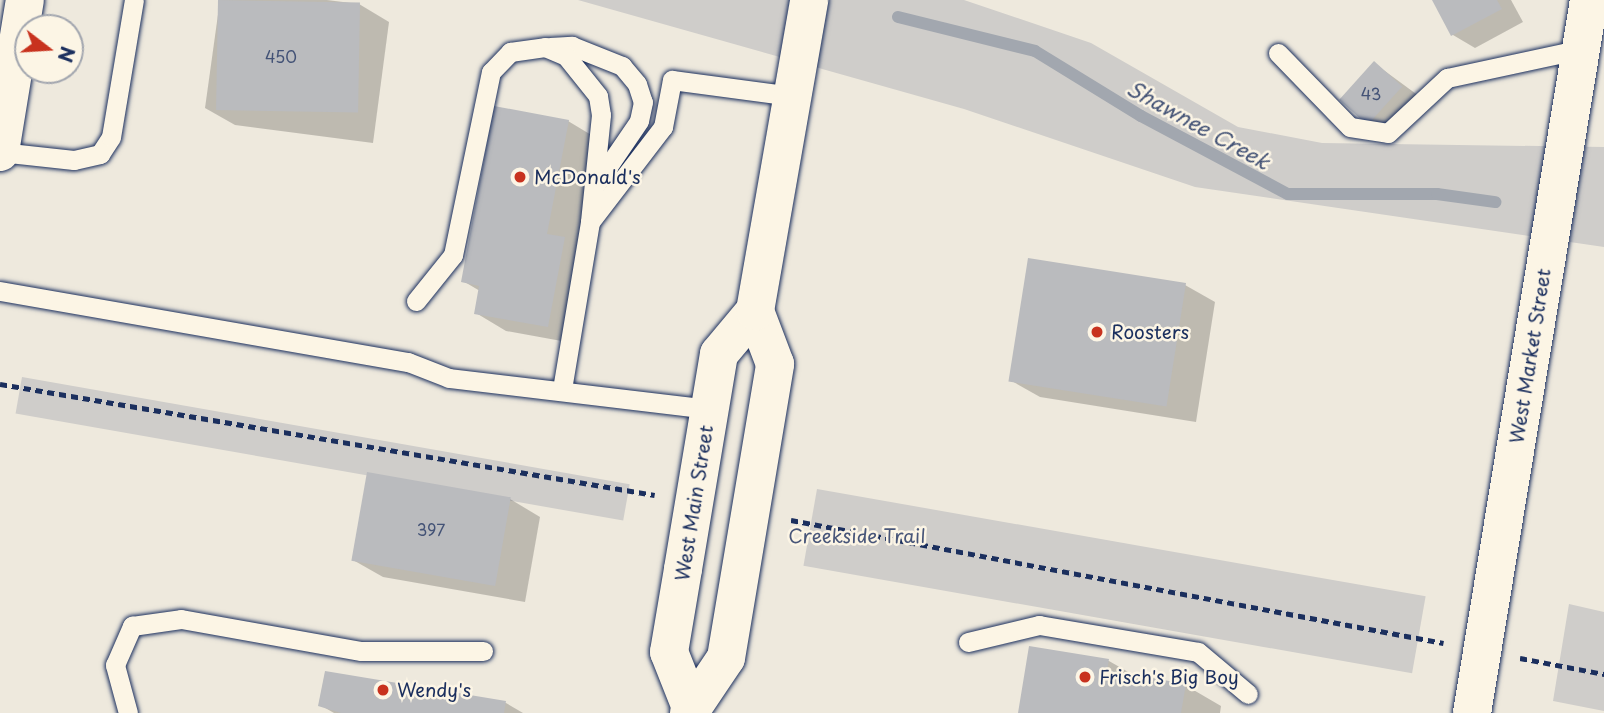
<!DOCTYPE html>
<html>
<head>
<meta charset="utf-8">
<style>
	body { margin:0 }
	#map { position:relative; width:1604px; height:713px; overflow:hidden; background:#eee9dd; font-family:"Playpen Sans",sans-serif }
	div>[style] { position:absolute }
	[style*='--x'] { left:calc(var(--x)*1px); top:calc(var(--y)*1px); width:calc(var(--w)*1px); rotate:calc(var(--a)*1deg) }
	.green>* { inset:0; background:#cfcdca; transform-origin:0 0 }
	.shadow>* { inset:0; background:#0003 }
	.stream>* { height:12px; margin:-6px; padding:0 6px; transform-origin:6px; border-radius:6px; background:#a2a7af }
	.building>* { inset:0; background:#babbbe; transform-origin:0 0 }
	.path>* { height:4.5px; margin-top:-2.25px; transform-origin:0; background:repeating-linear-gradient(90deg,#1b2f5e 0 7px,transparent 0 12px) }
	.roads { filter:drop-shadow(0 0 2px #1b2f5e) drop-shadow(0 0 2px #1b2f5e) }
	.lane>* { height:19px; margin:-9.5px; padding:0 9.5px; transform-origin:9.5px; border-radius:9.5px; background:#fcf5e5 }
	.street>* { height:38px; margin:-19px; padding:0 19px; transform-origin:19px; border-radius:19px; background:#fcf5e5 }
	.secondary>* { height:38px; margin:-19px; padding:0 19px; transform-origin:19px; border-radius:19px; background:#fcf5e5 }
	.primary>* { height:38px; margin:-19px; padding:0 19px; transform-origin:19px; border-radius:19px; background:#fcf5e5 }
	.dots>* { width:19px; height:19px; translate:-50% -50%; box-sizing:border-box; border:4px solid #fcf5e5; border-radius:50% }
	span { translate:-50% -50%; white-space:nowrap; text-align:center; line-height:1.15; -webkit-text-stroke:5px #fcf5e5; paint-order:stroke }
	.number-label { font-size:16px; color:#435276 }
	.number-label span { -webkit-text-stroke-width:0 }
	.poi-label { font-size:19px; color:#1b2f5e }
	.left { translate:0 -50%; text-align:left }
	.street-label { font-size:19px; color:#1b2f5e }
	.park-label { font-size:19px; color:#485679 }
	.water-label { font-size:21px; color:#445376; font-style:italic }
	.north { position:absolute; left:14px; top:14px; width:70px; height:70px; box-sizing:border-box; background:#fcf5e5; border:2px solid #a2a6af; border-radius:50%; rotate:107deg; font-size:19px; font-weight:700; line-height:28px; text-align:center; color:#1b2f5e }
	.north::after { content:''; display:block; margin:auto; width:24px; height:32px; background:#c8321e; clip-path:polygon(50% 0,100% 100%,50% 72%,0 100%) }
</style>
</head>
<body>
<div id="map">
	<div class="green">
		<i style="clip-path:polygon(578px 0,964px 0,1091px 43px,1238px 127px,1322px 143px,1604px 147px,1604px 247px,1195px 187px,964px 109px)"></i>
		<i style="left:22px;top:377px;width:617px;height:37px;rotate:10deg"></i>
		<i style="left:817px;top:489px;width:618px;height:78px;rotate:10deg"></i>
		<i style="clip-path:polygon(1569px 604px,1604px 612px,1604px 711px,1553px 701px)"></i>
	</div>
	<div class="shadow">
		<i style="clip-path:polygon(220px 0,327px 0,359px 4px,389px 22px,373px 143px,235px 125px,205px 108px)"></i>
		<i style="clip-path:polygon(1434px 0,1511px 0,1523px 22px,1475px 48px,1453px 35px)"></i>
		<i style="clip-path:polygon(1374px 63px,1423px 99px,1392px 136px,1370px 123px)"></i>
		<i style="clip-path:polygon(568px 121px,598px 139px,578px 247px,594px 256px,578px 344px,506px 331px,476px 313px,480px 291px,463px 281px)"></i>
		<i style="clip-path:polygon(1185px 285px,1215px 302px,1196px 422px,1040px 397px,1010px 380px)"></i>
		<i style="clip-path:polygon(510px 499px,540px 517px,525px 602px,383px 577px,353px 560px)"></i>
		<i style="clip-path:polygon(1031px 648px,1109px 661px,1137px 677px,1185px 685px,1221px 706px,1220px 713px,1020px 713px)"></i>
		<i style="clip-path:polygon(506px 703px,523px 713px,334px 713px,320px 705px)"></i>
	</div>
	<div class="stream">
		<i style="--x:898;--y:17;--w:141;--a:13.9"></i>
		<i style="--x:1035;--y:51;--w:124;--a:31.5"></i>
		<i style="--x:1141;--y:116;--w:166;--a:28"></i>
		<i style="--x:1288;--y:194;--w:149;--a:0"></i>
		<i style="--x:1437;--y:194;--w:59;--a:7.9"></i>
	</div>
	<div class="building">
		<i style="left:218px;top:0;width:142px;height:110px;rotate:1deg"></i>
		<i style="clip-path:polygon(1432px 0,1497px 0,1502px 9px,1451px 36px)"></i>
		<i style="left:1374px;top:61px;width:38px;height:52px;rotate:42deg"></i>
		<i style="clip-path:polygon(494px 106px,569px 120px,547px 234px,565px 237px,548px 327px,474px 314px,479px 286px,461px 282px)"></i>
		<i style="left:1028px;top:258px;width:160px;height:125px;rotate:9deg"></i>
		<i style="left:367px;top:472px;width:146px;height:90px;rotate:10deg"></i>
		<i style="clip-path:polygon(1029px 646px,1109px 659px,1107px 670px,1186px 684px,1181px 713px,1018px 713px)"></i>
		<i style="clip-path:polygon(325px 671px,506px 701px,504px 713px,341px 713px,318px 706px)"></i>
	</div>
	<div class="path">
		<i style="--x:0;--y:384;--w:664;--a:9.62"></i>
		<i style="--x:791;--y:520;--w:664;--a:10.68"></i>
		<i style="--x:1520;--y:658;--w:86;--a:10.8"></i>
	</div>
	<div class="roads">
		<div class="lane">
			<i style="--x:550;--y:47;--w:22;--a:-3"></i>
			<i style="--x:572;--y:46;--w:54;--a:21.8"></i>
			<i style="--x:622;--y:66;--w:23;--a:50"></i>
			<i style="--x:637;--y:84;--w:19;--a:72"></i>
			<i style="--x:643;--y:102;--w:19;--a:102"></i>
			<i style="--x:639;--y:121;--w:80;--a:124.3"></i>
			<i style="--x:1278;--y:53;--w:103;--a:45.8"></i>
			<i style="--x:1350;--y:127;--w:38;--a:9"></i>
			<i style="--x:1388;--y:133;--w:81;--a:-43"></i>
			<i style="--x:1447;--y:78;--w:138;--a:-12.1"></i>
			<i style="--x:0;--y:152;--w:74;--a:6.2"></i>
			<i style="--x:74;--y:160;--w:27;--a:-13"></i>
			<i style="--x:100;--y:154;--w:20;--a:-57"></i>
			<i style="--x:111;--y:137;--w:139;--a:-80.5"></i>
			<i style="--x:590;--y:222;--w:120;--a:-52.5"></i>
			<i style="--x:663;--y:127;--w:48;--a:-79.2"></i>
			<i style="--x:672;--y:80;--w:121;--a:7.6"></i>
			<i style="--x:0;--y:291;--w:414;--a:9.9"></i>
			<i style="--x:408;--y:362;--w:44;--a:21.3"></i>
			<i style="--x:449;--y:378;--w:263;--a:6.8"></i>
			<i style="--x:416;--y:301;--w:59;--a:-51.2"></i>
			<i style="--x:453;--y:255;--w:187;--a:-78.3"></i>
			<i style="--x:491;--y:72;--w:28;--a:-46"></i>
			<i style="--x:510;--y:52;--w:35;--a:-8"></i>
			<i style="--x:545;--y:47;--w:23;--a:23"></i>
			<i style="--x:566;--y:56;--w:51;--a:51.3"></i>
			<i style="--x:598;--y:96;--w:19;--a:81"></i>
			<i style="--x:601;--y:115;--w:108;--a:95.9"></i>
			<i style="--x:590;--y:222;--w:170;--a:99.5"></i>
			<i style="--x:968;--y:642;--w:73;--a:-13.5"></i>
			<i style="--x:1039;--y:625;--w:161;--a:9.6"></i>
			<i style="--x:1198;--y:652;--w:65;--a:40"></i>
			<i style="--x:128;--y:713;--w:50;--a:-105.2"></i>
			<i style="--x:115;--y:665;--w:43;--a:-66.4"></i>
			<i style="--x:132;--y:626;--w:49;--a:-8.1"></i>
			<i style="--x:181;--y:619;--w:183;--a:10.1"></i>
			<i style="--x:361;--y:651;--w:122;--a:0"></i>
		</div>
		<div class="street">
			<i style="--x:1472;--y:713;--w:723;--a:-80.68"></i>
		</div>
		<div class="secondary">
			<i style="--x:0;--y:152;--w:154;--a:-80.7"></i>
		</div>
		<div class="primary">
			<i style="--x:690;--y:705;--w:57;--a:-111.6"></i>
			<i style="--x:669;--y:652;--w:84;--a:-80.4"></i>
			<i style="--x:683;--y:569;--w:218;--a:-80.5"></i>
			<i style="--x:719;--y:354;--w:56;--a:-50.1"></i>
			<i style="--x:689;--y:713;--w:66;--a:-56.1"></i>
			<i style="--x:726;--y:658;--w:298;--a:-80.5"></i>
			<i style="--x:775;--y:364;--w:57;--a:-110.7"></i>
			<i style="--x:755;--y:311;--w:316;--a:-80.1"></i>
		</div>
	</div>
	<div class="dots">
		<i style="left:520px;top:177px;background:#c8321e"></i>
		<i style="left:1097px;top:332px;background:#c8321e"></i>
		<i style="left:1085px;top:677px;background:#c8321e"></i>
		<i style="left:383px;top:690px;background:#c8321e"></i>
	</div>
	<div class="number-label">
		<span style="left:281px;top:56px">450</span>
		<span style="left:1371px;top:93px">43</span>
		<span style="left:431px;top:529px">397</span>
	</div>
	<div class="poi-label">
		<span class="left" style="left:534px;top:177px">McDonald's</span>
		<span class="left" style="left:1111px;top:332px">Roosters</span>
		<span class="left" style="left:1099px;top:677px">Frisch's Big Boy</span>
		<span class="left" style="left:397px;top:690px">Wendy's</span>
	</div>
	<div class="street-label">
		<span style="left:1530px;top:356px;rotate:-81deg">West Market Street</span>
		<span style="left:694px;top:503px;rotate:-81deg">West Main Street</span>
	</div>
	<div class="park-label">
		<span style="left:857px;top:536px">Creekside Trail</span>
	</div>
	<div class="water-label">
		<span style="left:1199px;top:124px;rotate:29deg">Shawnee Creek</span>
	</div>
	<div class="north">N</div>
</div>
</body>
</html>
